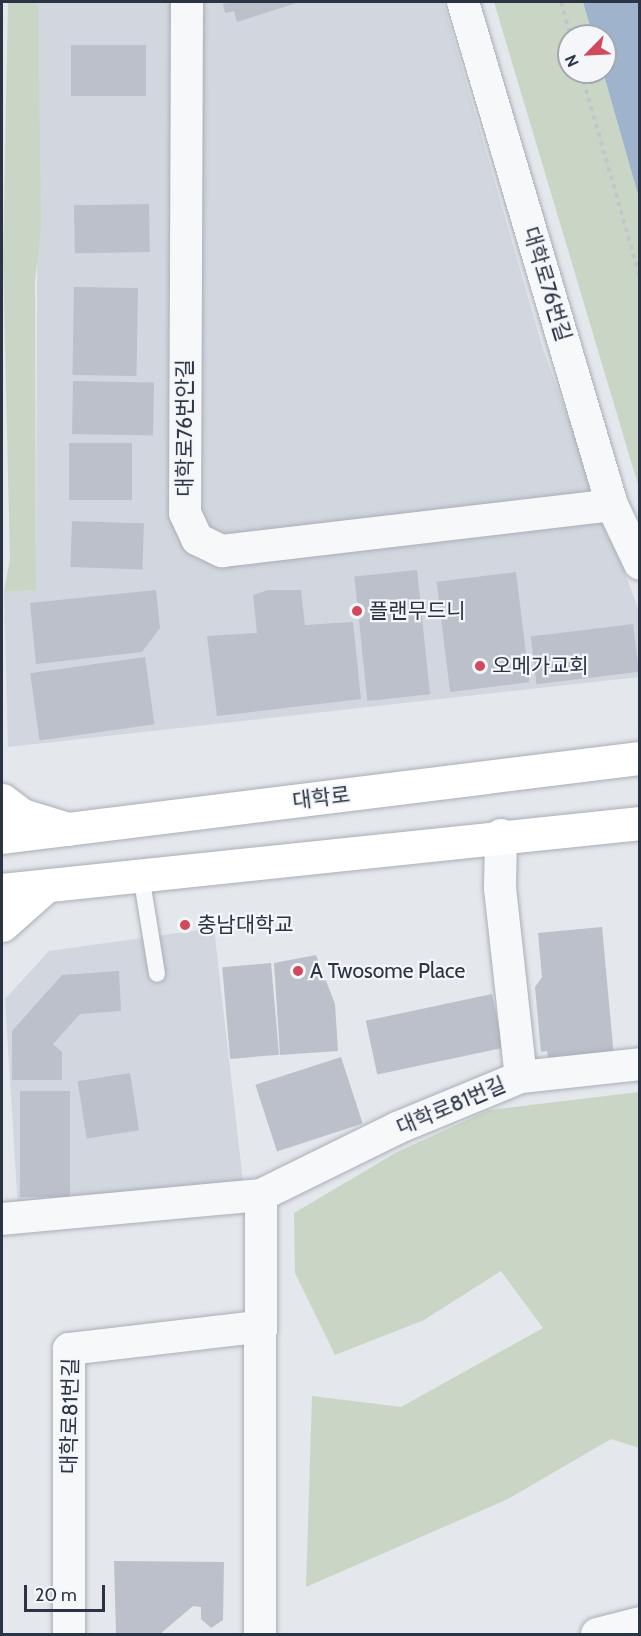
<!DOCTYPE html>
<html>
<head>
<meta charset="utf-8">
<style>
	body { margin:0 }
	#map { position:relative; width:641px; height:1636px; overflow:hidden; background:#e4e7ec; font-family:Cabin,"Noto Sans KR",sans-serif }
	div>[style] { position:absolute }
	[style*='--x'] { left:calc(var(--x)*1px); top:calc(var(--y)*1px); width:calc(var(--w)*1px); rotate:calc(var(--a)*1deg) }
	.built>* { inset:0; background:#d2d6de }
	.green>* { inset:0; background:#c9d6c5 }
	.water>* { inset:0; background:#9fb4cc }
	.building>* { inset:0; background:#bbc0ca; transform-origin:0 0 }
	.path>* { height:4px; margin-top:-2px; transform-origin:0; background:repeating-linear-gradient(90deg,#c2c5cb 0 4.5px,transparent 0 9px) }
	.roads { filter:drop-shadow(0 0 2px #a9aeb7) drop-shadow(0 0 2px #a9aeb7) }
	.lane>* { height:16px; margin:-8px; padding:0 8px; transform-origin:8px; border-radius:8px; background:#f7f8fa }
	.street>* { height:32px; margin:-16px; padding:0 16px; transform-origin:16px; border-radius:16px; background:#f7f8fa }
	.secondary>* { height:33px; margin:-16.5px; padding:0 16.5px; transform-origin:16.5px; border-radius:16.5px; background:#fff }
	.primary>* { height:33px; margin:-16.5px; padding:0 16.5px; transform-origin:16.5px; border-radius:16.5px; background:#fff }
	.dots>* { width:16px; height:16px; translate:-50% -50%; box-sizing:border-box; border:3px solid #f4f6f9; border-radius:50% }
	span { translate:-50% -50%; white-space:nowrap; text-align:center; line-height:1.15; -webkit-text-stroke:4.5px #f4f6f9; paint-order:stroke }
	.street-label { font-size:21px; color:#2b3445 }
	.poi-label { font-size:21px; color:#2b3445 }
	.left { translate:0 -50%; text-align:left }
	.frame { position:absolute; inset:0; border:3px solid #2b3445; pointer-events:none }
	.north { position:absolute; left:557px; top:24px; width:60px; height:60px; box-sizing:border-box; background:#f4f6f9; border:2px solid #a4a8b1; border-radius:50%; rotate:246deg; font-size:16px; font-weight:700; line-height:24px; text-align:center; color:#2b3445 }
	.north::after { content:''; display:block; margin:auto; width:21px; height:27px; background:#d1495b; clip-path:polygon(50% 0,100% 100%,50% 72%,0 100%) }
	.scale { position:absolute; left:24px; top:1585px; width:81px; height:27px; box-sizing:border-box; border:3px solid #2b3445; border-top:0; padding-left:8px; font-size:18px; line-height:21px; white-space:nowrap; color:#2b3445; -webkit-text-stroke:4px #f4f6f9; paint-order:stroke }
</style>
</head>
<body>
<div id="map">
	<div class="built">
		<i style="clip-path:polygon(38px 2px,443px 2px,543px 349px,639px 611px,639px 677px,8px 747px,4px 592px,36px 590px)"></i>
		<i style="clip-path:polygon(214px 928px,243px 1182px,18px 1207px,5px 999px,49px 951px)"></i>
	</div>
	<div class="green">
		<i style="clip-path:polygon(8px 2px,38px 2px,41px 228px,35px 280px,36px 590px,4px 592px,10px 559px,3px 259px)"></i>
		<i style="clip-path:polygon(494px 2px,583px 2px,593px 36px,569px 36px,569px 72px,603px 72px,639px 198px,639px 488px)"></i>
		<i style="clip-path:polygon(639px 1092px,639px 1448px,611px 1439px,508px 1499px,306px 1587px,312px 1396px,401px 1407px,543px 1328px,501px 1271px,424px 1320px,335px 1355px,295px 1273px,294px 1213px,397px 1152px,489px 1110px)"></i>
	</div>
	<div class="water">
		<i style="clip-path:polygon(583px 2px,639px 2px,639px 198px,603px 72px,605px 36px,593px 36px)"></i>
	</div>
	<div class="building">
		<i style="clip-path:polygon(233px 2px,300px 2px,237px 22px,234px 11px,225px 13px,223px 4px)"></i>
		<i style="left:146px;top:45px;width:51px;height:75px;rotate:90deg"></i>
		<i style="left:149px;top:204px;width:48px;height:75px;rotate:89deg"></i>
		<i style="left:74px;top:287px;width:64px;height:88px;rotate:1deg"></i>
		<i style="left:73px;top:381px;width:81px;height:53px;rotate:1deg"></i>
		<i style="left:69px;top:443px;width:63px;height:57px"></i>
		<i style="left:72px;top:521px;width:72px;height:46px;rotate:2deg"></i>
		<i style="left:417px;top:570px;width:125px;height:63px;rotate:84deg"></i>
		<i style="left:516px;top:572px;width:111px;height:80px;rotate:83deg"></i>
		<i style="clip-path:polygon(156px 590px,160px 628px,142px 652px,36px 664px,30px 603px)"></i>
		<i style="clip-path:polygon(268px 590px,301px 590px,305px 625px,353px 622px,361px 699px,217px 716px,207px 636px,257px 633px,253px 595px)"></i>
		<i style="left:633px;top:624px;width:48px;height:103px;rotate:83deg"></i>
		<i style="left:145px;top:657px;width:68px;height:116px;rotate:82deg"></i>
		<i style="clip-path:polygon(602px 927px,614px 1057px,549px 1064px,547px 1051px,541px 1052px,535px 987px,542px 977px,538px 933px)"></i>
		<i style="clip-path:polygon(316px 955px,335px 1004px,338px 1051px,280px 1055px,274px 963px)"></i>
		<i style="left:271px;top:963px;width:92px;height:49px;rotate:85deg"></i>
		<i style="clip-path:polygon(119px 971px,121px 1011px,80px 1014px,53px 1044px,62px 1052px,62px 1080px,12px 1080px,12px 1031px,62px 975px)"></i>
		<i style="left:492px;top:994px;width:55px;height:129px;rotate:78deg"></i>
		<i style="left:341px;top:1057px;width:70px;height:90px;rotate:72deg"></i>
		<i style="left:130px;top:1073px;width:58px;height:53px;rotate:81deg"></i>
		<i style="left:20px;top:1091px;width:50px;height:106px"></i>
		<i style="clip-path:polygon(114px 1561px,224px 1562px,223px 1620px,211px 1628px,201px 1619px,201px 1607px,193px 1606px,160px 1634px,116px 1634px)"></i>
	</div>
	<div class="path">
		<i style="--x:561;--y:2;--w:35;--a:74"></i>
		<i style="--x:581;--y:72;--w:214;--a:74"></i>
	</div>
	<div class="roads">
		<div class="lane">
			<i style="--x:141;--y:875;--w:100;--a:80.8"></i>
		</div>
		<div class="street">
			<i style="--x:187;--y:2;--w:511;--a:90.22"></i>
			<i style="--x:185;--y:513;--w:29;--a:65"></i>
			<i style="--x:197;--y:539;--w:28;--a:26"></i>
			<i style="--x:222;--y:551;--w:393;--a:-6.7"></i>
			<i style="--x:463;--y:2;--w:525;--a:73.5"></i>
			<i style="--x:612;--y:505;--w:65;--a:64.6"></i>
			<i style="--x:501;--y:835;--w:53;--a:91.1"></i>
			<i style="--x:500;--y:888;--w:190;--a:83.7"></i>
			<i style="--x:2;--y:1219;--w:260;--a:-5.3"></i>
			<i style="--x:261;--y:1195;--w:152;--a:-26.2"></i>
			<i style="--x:397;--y:1128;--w:134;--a:-22.4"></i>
			<i style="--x:521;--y:1077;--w:120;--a:-6.2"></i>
			<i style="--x:69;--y:1634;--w:285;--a:-90"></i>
			<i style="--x:69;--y:1349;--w:189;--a:-6.7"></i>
			<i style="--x:260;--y:1634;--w:439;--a:-89.9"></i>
			<i style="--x:597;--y:1634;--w:44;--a:-14.3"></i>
		</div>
		<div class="secondary">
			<i style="--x:2;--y:837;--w:643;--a:-7.06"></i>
			<i style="--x:2;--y:890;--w:642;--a:-5.99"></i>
		</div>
		<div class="primary">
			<i style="--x:2;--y:800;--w:25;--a:37"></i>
			<i style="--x:22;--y:815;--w:48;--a:16.9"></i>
			<i style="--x:2;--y:925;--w:59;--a:-41.6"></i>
		</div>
	</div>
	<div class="dots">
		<i style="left:357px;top:611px;background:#d1495b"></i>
		<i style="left:480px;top:666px;background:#d1495b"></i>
		<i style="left:185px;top:925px;background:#d1495b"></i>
		<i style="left:298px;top:971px;background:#d1495b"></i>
	</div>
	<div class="street-label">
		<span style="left:547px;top:284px;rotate:73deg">대학로76번길</span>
		<span style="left:185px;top:428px;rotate:-90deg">대학로76번안길</span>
		<span style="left:321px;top:798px;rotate:-7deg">대학로</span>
		<span style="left:451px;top:1106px;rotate:-23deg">대학로81번길</span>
		<span style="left:70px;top:1416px;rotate:-89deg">대학로81번길</span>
	</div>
	<div class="poi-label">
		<span class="left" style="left:369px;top:611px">플랜무드니</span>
		<span class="left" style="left:492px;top:666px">오메가교회</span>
		<span class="left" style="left:197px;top:925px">충남대학교</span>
		<span class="left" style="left:310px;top:971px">A Twosome Place</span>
	</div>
	<div class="frame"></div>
	<div class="north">N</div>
	<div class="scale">20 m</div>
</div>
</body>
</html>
